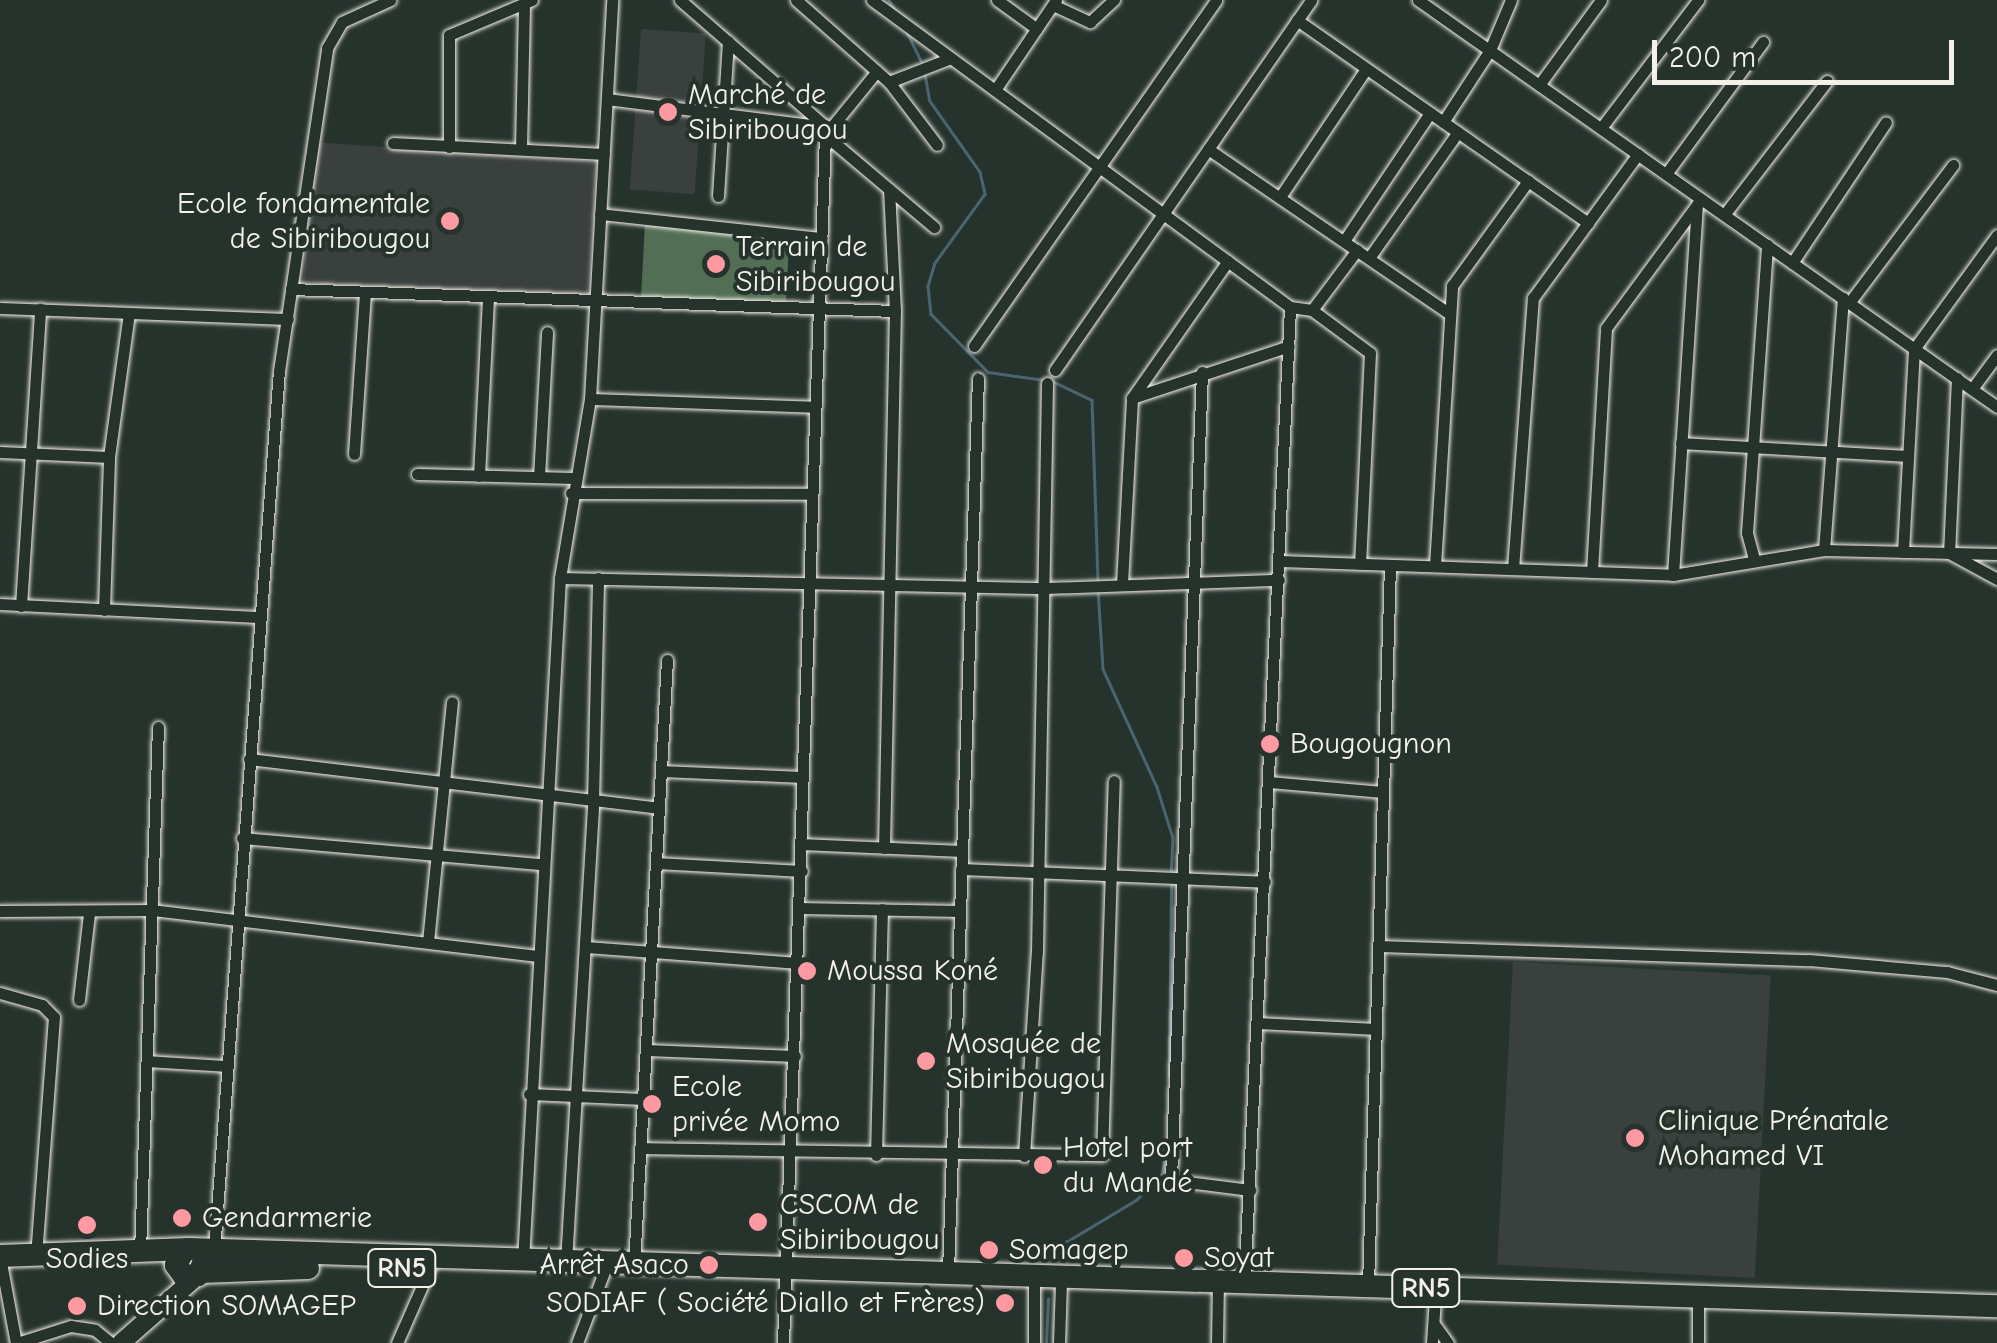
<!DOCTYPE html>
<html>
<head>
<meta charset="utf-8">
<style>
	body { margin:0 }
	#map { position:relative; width:1997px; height:1343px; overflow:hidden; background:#26332d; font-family:"Comic Neue",sans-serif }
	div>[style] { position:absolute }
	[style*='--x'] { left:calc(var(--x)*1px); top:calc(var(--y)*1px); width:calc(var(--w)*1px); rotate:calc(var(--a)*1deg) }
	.built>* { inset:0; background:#3a403e; transform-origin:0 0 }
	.green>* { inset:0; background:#526e55; transform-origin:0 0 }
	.stream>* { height:2.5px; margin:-1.25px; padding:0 1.25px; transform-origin:1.25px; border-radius:1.25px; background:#4b6570 }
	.roads { filter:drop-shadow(0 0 2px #f4f1e8) drop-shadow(0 0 2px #f4f1e8) }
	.street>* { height:11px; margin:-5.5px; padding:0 5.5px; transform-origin:5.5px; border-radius:5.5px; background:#26332d }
	.primary>* { height:18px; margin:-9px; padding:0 9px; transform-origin:9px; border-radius:9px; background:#26332d }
	.highway>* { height:22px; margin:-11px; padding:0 11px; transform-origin:11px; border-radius:11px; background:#26332d }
	.dots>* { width:28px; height:28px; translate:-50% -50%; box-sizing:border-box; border:5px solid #26332d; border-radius:50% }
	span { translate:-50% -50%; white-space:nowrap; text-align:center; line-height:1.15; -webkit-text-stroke:8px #26332d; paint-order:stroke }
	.shield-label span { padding:2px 8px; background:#26332d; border:2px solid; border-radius:8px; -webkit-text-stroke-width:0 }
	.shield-label { font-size:28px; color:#f4f1e8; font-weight:700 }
	.poi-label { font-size:30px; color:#f4f1e8 }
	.left { translate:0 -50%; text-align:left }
	.right { translate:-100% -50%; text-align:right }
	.scale { position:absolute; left:1652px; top:40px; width:302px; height:45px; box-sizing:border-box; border:5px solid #f4f1e8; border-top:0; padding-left:12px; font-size:30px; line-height:35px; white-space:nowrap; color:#f4f1e8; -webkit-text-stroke:8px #26332d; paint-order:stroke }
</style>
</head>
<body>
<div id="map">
	<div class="built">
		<i style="left:641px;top:29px;width:65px;height:161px;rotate:4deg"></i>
		<i style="left:313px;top:142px;width:284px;height:141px;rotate:4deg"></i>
		<i style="left:1513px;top:962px;width:258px;height:303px;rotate:3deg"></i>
	</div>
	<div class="green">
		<i style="left:645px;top:222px;width:145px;height:76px;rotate:3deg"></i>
	</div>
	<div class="stream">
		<i style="--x:889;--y:0;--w:14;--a:60"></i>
		<i style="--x:907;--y:32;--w:32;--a:64"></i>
		<i style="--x:925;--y:74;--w:27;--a:80"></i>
		<i style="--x:930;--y:101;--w:87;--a:54.8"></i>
		<i style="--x:980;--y:172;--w:23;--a:77"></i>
		<i style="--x:985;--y:194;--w:85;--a:125.9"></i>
		<i style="--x:935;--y:263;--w:24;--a:107"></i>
		<i style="--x:928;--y:286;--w:28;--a:84"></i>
		<i style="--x:931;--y:314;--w:81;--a:45.5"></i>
		<i style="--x:988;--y:372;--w:57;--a:8.1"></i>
		<i style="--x:1052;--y:381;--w:44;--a:25.4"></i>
		<i style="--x:1092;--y:400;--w:181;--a:88.1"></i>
		<i style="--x:1098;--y:589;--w:80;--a:86.4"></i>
		<i style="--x:1103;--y:669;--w:130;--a:65.4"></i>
		<i style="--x:1157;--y:787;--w:53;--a:72.6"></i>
		<i style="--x:1173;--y:838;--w:38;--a:93"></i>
		<i style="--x:1169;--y:1076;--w:192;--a:-89.4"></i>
		<i style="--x:1058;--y:1260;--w:20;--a:-66"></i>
		<i style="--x:1066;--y:1242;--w:82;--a:-31"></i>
		<i style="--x:1136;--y:1200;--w:37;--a:-46"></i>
		<i style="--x:1162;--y:1173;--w:30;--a:-81"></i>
		<i style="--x:1046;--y:1343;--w:44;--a:-87.4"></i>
	</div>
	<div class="roads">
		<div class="street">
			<i style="--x:680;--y:0;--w:191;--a:41"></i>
			<i style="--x:796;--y:0;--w:124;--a:41.4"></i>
			<i style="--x:889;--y:82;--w:79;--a:52.7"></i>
			<i style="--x:872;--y:0;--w:519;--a:36.3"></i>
			<i style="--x:1290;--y:307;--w:22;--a:8"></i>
			<i style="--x:1312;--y:310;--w:72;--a:36.6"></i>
			<i style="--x:1370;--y:353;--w:211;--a:92.7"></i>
			<i style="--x:997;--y:0;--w:49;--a:35.9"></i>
			<i style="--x:1418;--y:0;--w:708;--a:35.1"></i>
			<i style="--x:1053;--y:5;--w:41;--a:24.7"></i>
			<i style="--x:1090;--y:22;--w:33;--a:-43"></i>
			<i style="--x:1297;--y:20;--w:355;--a:34.9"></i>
			<i style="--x:889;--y:82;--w:66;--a:-21.2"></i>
			<i style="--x:1539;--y:85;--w:105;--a:-53.9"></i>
			<i style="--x:995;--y:90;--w:109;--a:-55.9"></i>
			<i style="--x:607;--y:99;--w:220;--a:7.3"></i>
			<i style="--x:1443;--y:122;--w:86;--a:-56.9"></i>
			<i style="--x:1490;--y:50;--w:54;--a:-67.2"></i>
			<i style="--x:1601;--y:128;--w:161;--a:-52.8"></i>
			<i style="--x:825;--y:135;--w:143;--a:40.2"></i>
			<i style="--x:393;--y:143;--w:211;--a:3"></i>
			<i style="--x:449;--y:147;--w:112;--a:-90"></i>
			<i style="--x:449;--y:35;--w:90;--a:-22.9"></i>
			<i style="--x:521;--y:149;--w:145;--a:-88.8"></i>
			<i style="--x:1208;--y:149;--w:291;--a:34.3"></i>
			<i style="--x:1666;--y:174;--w:164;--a:-53.7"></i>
			<i style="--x:718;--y:196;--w:155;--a:-86.3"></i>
			<i style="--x:1280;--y:197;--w:154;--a:-56.1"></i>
			<i style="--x:600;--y:214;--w:223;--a:6.2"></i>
			<i style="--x:1724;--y:215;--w:169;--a:-52.5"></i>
			<i style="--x:1344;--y:241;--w:154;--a:-56.1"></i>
			<i style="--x:1369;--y:258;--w:154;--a:-54.8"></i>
			<i style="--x:1792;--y:263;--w:169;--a:-56.3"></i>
			<i style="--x:291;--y:289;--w:604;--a:2.09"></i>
			<i style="--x:1849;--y:303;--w:173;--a:-53"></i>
			<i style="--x:0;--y:308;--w:288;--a:2.2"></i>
			<i style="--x:1312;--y:310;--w:75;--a:-53.1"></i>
			<i style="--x:974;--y:346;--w:422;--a:-55"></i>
			<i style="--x:1055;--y:370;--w:450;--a:-55.3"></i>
			<i style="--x:1202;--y:372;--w:809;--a:92.2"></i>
			<i style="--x:1171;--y:1180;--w:80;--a:7.2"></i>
			<i style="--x:1957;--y:378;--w:175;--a:92.6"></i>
			<i style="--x:1949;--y:553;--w:55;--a:28.4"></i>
			<i style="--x:1972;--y:389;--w:42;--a:-53.7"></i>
			<i style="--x:1132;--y:398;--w:165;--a:-18.3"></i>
			<i style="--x:590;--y:399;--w:225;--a:2"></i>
			<i style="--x:1681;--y:443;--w:226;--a:3.3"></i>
			<i style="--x:0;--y:452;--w:109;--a:2.6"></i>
			<i style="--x:354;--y:454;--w:162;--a:-86.1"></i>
			<i style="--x:417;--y:474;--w:157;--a:1.5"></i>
			<i style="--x:479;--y:476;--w:179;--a:-87.1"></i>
			<i style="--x:539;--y:477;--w:145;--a:-86.8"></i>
			<i style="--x:571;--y:493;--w:241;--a:0.2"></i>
			<i style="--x:1824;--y:550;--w:253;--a:-85.7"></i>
			<i style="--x:1903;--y:552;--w:203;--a:-86.9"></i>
			<i style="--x:1914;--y:349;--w:141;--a:-53.9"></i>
			<i style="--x:1754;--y:559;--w:27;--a:-105"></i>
			<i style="--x:1747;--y:533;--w:289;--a:-86"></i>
			<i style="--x:1280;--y:561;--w:393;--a:2"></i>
			<i style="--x:1673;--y:575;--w:153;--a:-9.4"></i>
			<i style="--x:1824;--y:550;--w:173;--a:1.3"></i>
			<i style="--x:1435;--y:566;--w:281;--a:-86.5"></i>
			<i style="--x:1452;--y:286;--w:130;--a:-54.1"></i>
			<i style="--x:1513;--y:569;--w:272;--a:-85.8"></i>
			<i style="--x:1533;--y:298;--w:178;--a:-53.9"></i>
			<i style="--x:1592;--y:572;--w:244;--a:-86.7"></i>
			<i style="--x:1606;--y:328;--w:160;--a:-53.6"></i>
			<i style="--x:1673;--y:575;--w:371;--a:-86.3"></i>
			<i style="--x:560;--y:578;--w:486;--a:1.2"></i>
			<i style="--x:1046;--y:588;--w:233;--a:-2"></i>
			<i style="--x:1122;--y:584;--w:186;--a:-86.9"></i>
			<i style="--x:1132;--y:398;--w:167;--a:-55"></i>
			<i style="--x:0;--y:604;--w:257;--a:2.9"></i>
			<i style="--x:21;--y:606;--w:298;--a:-86.3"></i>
			<i style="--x:104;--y:610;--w:153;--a:-88.1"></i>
			<i style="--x:109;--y:457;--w:145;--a:-82.1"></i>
			<i style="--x:249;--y:759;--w:412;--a:6.8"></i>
			<i style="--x:661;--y:771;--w:141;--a:2.4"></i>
			<i style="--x:1269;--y:782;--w:114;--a:5"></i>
			<i style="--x:242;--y:838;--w:301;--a:5"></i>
			<i style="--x:800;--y:844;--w:162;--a:2.5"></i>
			<i style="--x:884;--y:848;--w:537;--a:-88.83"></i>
			<i style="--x:895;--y:311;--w:122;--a:-92.8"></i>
			<i style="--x:656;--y:863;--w:146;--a:3.1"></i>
			<i style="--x:961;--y:869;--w:304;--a:2.4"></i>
			<i style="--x:799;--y:908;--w:161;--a:1.1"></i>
			<i style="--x:0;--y:911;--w:152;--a:-0.4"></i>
			<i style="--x:152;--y:910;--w:389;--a:6.8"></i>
			<i style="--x:428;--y:942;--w:241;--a:-84.3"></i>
			<i style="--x:1379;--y:946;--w:430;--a:1.9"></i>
			<i style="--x:1809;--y:960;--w:139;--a:5"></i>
			<i style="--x:1947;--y:972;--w:52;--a:14.6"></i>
			<i style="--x:585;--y:947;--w:212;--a:4.3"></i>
			<i style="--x:0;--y:993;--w:44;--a:15.9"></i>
			<i style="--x:42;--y:1005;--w:17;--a:45"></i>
			<i style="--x:54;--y:1017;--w:241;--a:94.3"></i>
			<i style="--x:79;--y:1000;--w:87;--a:-83.4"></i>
			<i style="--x:1258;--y:1023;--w:118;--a:2.9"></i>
			<i style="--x:646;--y:1050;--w:149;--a:2.3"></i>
			<i style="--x:147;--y:1061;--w:80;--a:3.6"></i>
			<i style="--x:529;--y:1094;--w:114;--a:2.5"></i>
			<i style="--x:640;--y:1148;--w:462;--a:0.9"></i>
			<i style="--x:1102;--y:1155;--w:374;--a:-88.2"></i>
			<i style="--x:876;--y:1155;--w:246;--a:-88.6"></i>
			<i style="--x:1024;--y:1156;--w:204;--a:-86.4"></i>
			<i style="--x:1037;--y:952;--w:569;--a:-88.99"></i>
			<i style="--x:214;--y:1251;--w:882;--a:-85.78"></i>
			<i style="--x:279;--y:371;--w:327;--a:-81.5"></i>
			<i style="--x:327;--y:48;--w:30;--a:-60"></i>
			<i style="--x:342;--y:22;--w:53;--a:-24.6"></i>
			<i style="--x:140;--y:1252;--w:525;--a:-88.04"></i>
			<i style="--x:0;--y:1257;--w:87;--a:79.5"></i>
			<i style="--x:523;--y:1261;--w:684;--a:-86.9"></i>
			<i style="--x:560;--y:578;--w:181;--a:-80.5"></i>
			<i style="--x:590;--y:399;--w:400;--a:-86.8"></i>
			<i style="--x:566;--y:1262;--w:461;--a:-86.6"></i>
			<i style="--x:593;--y:802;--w:224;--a:-88.7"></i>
			<i style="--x:634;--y:1265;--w:606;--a:-86.88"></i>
			<i style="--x:948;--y:1272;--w:894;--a:-88.08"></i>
			<i style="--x:1368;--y:1285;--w:720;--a:-88.25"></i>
			<i style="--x:1244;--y:1287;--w:981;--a:-87.31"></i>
			<i style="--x:1434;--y:1324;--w:24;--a:54"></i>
			<i style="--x:17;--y:1343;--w:57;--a:-17.5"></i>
			<i style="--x:71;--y:1326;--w:24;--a:9"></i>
			<i style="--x:95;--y:1330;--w:21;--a:39"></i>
			<i style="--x:397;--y:1343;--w:82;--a:-66.3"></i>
			<i style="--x:577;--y:1343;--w:85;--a:-69.2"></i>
			<i style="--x:783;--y:1343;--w:1209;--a:-88.01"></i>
			<i style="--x:825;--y:135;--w:82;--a:-50.9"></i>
			<i style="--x:1034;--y:1343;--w:60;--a:-90"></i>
			<i style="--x:1059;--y:1343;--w:59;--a:-88.1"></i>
			<i style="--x:1217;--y:1343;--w:64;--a:-89.1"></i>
			<i style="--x:1432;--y:1343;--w:45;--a:-86.2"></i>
			<i style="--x:1698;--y:1343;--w:47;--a:-90"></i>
		</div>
		<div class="primary">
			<i style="--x:121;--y:1343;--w:103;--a:-41.4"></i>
		</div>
		<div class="highway">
			<i style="--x:184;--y:1250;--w:17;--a:118"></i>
			<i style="--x:176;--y:1265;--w:14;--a:54"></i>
			<i style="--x:184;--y:1276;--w:14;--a:-4"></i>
			<i style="--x:198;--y:1275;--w:15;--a:-67"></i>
			<i style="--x:0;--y:1256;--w:189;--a:-2.1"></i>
			<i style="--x:189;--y:1249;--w:1809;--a:1.81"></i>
			<i style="--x:201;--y:1272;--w:107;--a:-2.1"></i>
		</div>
	</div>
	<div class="dots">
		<i style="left:668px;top:112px;background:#ff9aa2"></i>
		<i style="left:450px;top:221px;background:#ff9aa2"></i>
		<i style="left:716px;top:264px;background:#ff9aa2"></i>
		<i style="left:1270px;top:744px;background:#ff9aa2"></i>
		<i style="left:807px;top:971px;background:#ff9aa2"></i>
		<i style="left:926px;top:1061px;background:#ff9aa2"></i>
		<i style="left:652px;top:1104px;background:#ff9aa2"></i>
		<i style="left:1635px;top:1138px;background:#ff9aa2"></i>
		<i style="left:1043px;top:1165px;background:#ff9aa2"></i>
		<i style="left:182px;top:1218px;background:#ff9aa2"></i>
		<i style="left:758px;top:1222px;background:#ff9aa2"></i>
		<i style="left:87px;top:1225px;background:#ff9aa2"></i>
		<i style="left:989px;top:1250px;background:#ff9aa2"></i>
		<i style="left:1184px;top:1258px;background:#ff9aa2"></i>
		<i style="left:709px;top:1265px;background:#ff9aa2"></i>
		<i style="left:1005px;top:1303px;background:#ff9aa2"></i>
		<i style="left:77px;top:1306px;background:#ff9aa2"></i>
	</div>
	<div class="shield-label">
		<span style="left:402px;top:1268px">RN5</span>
		<span style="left:1426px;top:1288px">RN5</span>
	</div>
	<div class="poi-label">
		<span class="left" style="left:688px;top:112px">Marché de<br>Sibiribougou</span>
		<span class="right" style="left:430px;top:221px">Ecole fondamentale<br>de Sibiribougou</span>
		<span class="left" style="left:736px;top:264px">Terrain de<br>Sibiribougou</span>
		<span class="left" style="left:1290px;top:744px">Bougougnon</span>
		<span class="left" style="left:827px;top:971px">Moussa Koné</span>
		<span class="left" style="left:946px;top:1061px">Mosquée de<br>Sibiribougou</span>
		<span class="left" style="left:672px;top:1104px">Ecole<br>privée Momo</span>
		<span class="left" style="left:1658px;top:1138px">Clinique Prénatale<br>Mohamed VI</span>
		<span class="left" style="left:1063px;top:1165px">Hotel port<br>du Mandé</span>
		<span class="left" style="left:780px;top:1222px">CSCOM de<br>Sibiribougou</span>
		<span class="left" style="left:202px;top:1218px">Gendarmerie</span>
		<span class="left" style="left:1009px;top:1250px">Somagep</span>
		<span class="left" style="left:1204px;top:1258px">Soyat</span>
		<span style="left:87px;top:1259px">Sodies</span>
		<span class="right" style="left:689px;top:1265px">Arrêt Asaco</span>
		<span class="right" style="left:985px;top:1303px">SODIAF ( Société Diallo et Frères)</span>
		<span class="left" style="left:97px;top:1306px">Direction SOMAGEP</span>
	</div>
	<div class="scale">200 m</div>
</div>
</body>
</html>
